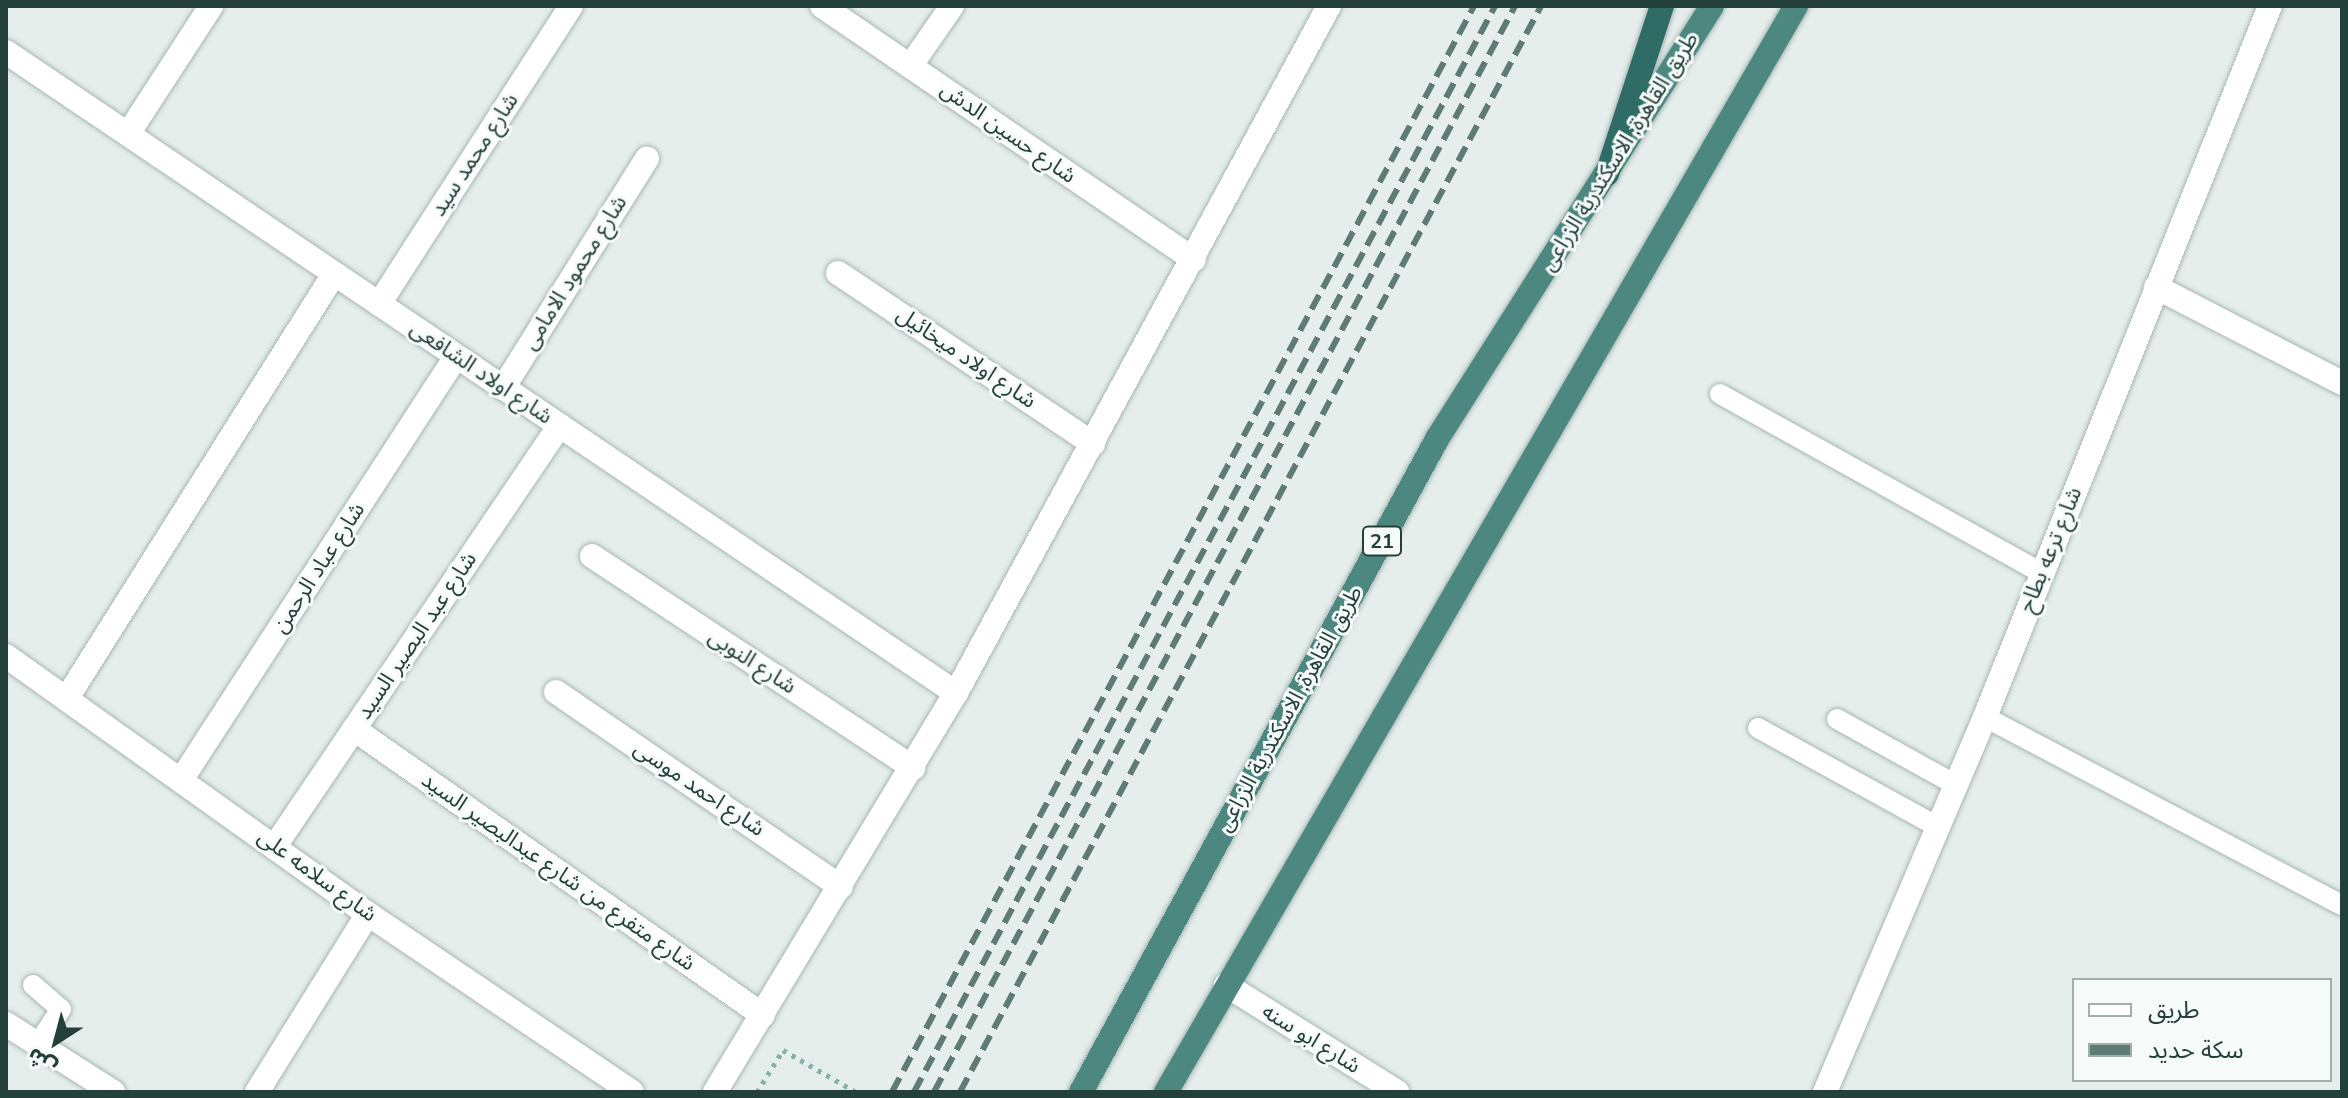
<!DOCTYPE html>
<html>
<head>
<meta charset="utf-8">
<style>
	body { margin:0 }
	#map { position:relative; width:2348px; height:1098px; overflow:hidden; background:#e5eeeb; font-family:"Nunito Sans","Noto Sans Arabic",sans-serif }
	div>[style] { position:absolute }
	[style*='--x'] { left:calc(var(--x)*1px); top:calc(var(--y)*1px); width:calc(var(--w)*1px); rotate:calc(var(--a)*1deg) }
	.path>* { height:5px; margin-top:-2.5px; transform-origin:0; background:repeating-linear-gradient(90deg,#86b1a8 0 4px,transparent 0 10px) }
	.roads { filter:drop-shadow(0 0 2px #a7b6b3) drop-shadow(0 0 2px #a7b6b3) }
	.service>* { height:20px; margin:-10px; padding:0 10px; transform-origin:10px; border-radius:10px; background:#fff }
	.minor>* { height:24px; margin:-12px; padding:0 12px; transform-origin:12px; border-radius:12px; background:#fff }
	.trunk>* { height:24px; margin:-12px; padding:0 12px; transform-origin:12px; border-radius:12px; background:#4d8880 }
	.motorway>* { height:24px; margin:-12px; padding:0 12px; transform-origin:12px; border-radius:12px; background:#306c66 }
	.rail>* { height:6px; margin-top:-3px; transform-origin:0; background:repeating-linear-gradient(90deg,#5f7b76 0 16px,transparent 0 24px) }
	span { translate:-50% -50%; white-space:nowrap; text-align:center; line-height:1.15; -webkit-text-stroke:6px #f6faf8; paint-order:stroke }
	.shield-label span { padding:2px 6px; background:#f6faf8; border:2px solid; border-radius:6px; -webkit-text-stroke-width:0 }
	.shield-label { font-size:20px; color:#24403b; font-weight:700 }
	.street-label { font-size:22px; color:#24403b }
	.frame { position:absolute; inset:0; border:8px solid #24403b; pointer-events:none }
	.legend { position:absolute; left:2072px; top:978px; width:260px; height:104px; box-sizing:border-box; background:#f6faf8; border:2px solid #a2b0ac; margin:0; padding:10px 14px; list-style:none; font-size:24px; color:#24403b }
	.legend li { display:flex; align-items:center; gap:16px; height:40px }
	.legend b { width:40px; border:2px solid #a2b0ac }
	.north { position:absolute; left:16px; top:1002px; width:80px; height:80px; -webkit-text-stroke:6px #f6faf8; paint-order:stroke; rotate:216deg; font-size:22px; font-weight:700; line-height:32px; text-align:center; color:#24403b }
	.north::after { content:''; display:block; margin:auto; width:28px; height:36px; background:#24403b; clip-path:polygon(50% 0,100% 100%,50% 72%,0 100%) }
</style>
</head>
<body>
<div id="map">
	<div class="path">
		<i style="--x:757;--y:1092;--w:49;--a:-58.2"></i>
		<i style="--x:783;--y:1050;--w:84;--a:29.9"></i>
	</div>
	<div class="roads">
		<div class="service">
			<i style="--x:1720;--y:394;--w:368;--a:29.1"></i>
			<i style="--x:1985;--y:717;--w:403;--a:27.8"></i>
			<i style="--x:1837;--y:719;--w:136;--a:29"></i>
			<i style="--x:1758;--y:728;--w:205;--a:28.8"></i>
			<i style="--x:33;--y:985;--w:37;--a:41"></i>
			<i style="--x:61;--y:1009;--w:42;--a:123.3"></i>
		</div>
		<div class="minor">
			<i style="--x:822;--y:6;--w:450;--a:34.3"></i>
			<i style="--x:6;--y:52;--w:1146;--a:34.01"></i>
			<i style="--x:911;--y:65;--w:72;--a:-55.2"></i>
			<i style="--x:128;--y:134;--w:153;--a:-57"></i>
			<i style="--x:838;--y:273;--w:307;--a:33.8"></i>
			<i style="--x:2156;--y:287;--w:209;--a:27.3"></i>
			<i style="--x:379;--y:304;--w:354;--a:-57.2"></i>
			<i style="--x:503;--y:388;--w:271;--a:-57.9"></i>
			<i style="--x:592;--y:556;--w:385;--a:33.4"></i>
			<i style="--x:6;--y:656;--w:445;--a:35.5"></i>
			<i style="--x:368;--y:914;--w:318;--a:34"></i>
			<i style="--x:556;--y:692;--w:345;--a:34.4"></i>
			<i style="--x:67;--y:698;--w:500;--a:-57.8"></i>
			<i style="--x:354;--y:729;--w:499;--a:35"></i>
			<i style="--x:183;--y:777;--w:500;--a:-57"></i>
			<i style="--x:275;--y:846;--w:508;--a:-55.9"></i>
			<i style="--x:1226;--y:985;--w:202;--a:32"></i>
			<i style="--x:6;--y:1024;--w:127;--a:32.4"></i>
			<i style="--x:257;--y:1092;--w:210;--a:-58.1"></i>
			<i style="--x:715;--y:1092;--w:466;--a:-58.9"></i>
			<i style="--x:956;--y:693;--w:782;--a:-61.5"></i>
			<i style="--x:1825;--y:1092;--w:408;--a:-66.9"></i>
			<i style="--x:1985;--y:717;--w:766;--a:-68.16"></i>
		</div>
		<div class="trunk">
			<i style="--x:1081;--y:1092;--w:744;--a:-61.4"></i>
			<i style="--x:1437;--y:439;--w:513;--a:-57.58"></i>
			<i style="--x:1166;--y:1092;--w:1256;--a:-59.88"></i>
		</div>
		<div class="motorway">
			<i style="--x:1607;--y:174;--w:177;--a:-71.9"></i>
		</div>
	</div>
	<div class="rail">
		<i style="--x:892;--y:1092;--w:1232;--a:-61.81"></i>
		<i style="--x:914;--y:1092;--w:1232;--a:-61.85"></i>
		<i style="--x:934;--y:1092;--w:1232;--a:-61.85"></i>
		<i style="--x:960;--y:1092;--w:1232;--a:-61.85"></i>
	</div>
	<div class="shield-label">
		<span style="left:1382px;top:541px">21</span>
	</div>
	<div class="street-label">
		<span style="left:1008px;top:133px;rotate:35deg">شارع حسين الدش</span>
		<span style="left:1620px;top:152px;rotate:-58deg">طريق القاهرة, الاسكندرية الزراعى</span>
		<span style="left:475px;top:155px;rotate:-57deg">شارع محمد سيد</span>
		<span style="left:575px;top:273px;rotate:-58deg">شارع محمود الامامى</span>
		<span style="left:966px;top:358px;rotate:34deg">شارع اولاد ميخائيل</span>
		<span style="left:481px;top:373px;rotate:34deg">شارع اولاد الشافعى</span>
		<span style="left:2051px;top:550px;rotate:-68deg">شارع ترعه بطاح</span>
		<span style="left:319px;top:568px;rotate:-57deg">شارع عباد الرحمن</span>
		<span style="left:417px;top:636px;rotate:-56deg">شارع عبد البصير السيد</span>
		<span style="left:752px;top:662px;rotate:33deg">شارع النوبى</span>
		<span style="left:1290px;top:709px;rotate:-61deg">طريق القاهرة, الاسكندرية الزراعى</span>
		<span style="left:699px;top:789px;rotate:34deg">شارع احمد موسى</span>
		<span style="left:558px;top:872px;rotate:35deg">شارع متفرع من شارع عبدالبصير السيد</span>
		<span style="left:317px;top:876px;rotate:36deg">شارع سلامه على</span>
		<span style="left:1311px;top:1039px;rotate:32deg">شارع ابو سنه</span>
	</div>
	<div class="frame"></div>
	<ul class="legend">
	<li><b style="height:10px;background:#fff"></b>طريق</li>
	<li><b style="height:10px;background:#5f7b76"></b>سكة حديد</li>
	</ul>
	<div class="north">ش</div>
</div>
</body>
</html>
